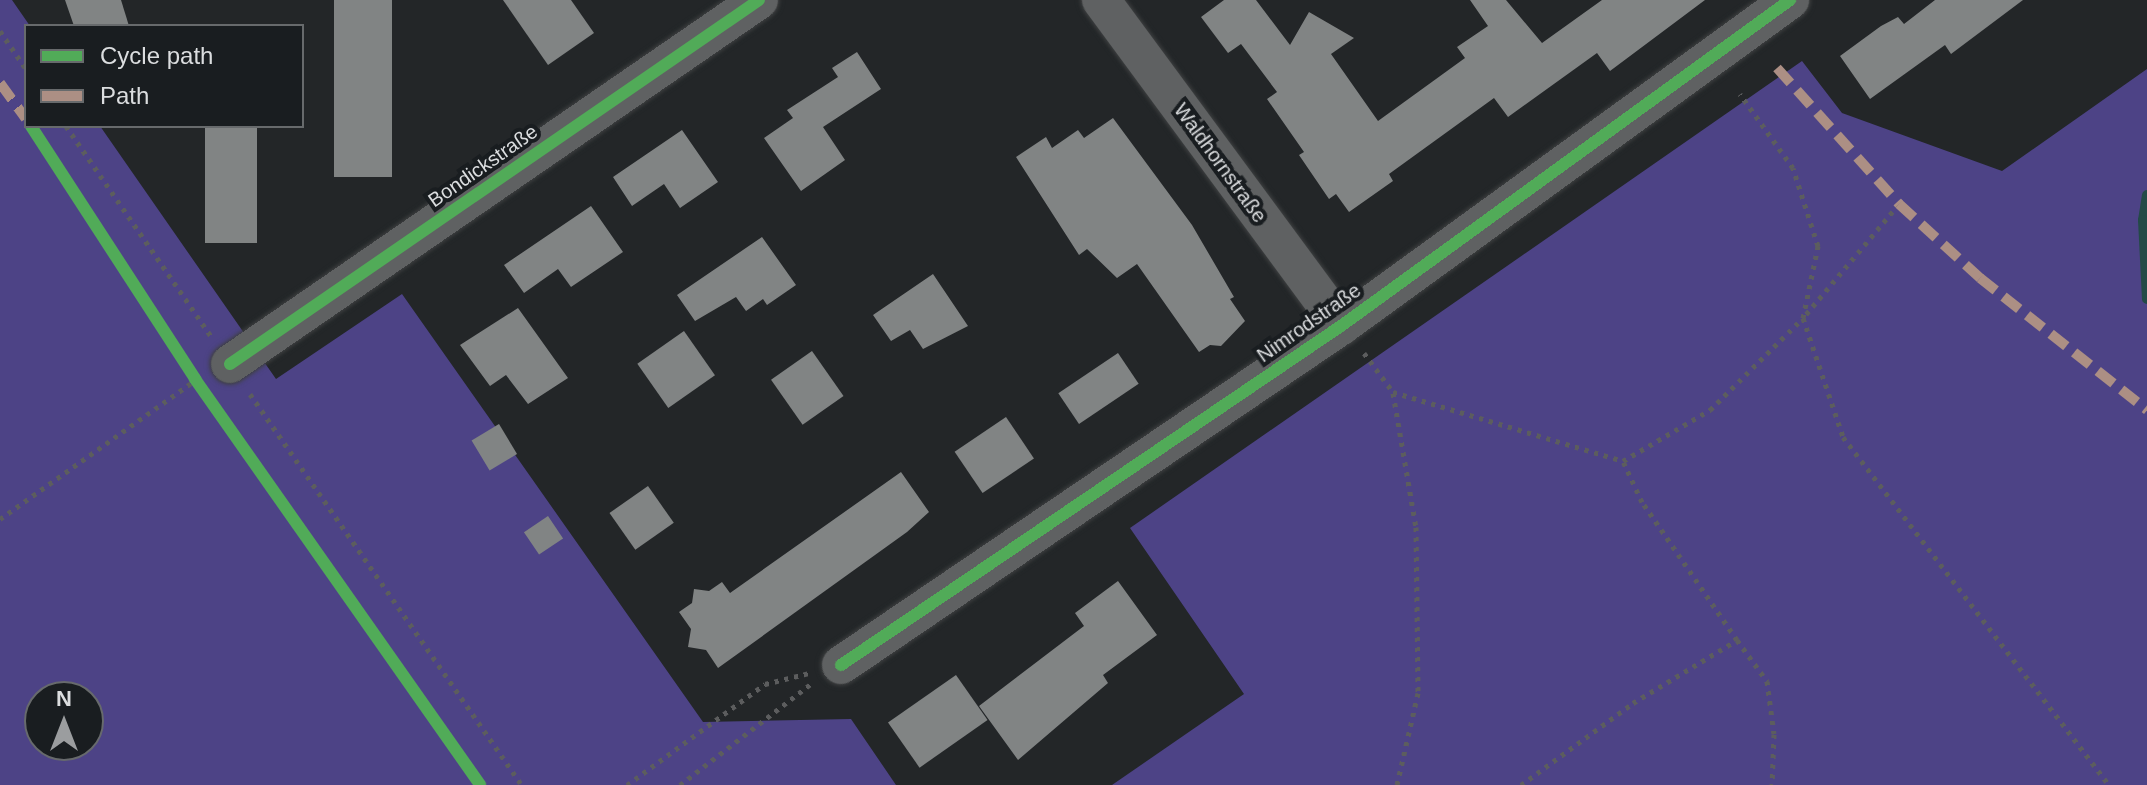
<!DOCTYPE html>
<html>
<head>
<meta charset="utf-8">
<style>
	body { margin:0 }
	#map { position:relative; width:2147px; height:785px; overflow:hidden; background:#232628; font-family:Helvetica,sans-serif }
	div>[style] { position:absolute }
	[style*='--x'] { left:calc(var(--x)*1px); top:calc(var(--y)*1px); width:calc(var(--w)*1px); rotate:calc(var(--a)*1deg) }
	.forest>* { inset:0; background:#4d4386 }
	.stream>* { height:10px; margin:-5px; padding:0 5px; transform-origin:5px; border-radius:5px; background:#234a47 }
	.building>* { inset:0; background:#818484; transform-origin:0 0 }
	.path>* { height:5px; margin-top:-2.5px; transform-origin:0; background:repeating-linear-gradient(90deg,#5c5d5e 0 4px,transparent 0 10px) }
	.roads { filter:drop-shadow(0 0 2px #3e4041) drop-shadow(0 0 2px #3e4041) }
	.street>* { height:38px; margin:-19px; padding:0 19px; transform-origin:19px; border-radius:19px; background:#5f6162 }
	.quiet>* { height:10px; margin-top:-5px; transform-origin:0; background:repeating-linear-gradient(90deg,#ac8f84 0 20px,transparent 0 30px) }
	.cycleway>* { height:12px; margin:-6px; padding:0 6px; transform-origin:6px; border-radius:6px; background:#51ab58 }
	span { translate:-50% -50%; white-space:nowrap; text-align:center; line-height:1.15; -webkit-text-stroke:8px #191d20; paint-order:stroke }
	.street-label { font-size:20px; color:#dbdddf }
	.legend { position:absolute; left:24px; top:24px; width:280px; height:104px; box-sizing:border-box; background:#191d20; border:2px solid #676a6c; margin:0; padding:10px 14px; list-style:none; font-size:24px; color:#dbdddf }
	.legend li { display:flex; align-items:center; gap:16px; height:40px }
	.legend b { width:40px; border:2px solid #676a6c }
	.north { position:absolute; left:24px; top:681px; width:80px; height:80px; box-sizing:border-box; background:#191d20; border:2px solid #676a6c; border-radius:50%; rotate:0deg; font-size:22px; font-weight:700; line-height:32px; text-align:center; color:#dbdddf }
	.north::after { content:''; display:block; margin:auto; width:28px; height:36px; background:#9b9d9f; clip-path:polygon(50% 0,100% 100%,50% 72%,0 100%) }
</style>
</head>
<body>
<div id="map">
	<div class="forest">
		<i style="clip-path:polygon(evenodd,0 0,12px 0,30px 26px,26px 26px,26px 126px,100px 126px,276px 379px,402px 294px,703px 722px,851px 719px,896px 785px,0 785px,0 0,40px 697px,88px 697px,88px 745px,40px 745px,40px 697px)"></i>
		<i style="clip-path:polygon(1802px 61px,1842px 113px,2002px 171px,2147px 69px,2147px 785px,1112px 785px,1244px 694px,1130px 528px)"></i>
	</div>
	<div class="stream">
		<i style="--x:2147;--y:195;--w:25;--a:99"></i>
		<i style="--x:2143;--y:220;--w:79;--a:87.1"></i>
	</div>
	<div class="building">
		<i style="clip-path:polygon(65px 0,121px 0,129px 26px,74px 26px)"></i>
		<i style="left:334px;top:0;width:58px;height:177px"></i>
		<i style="clip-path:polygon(503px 0,571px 0,594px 33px,548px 65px)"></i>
		<i style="clip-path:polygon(1224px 0,1256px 0,1290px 45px,1309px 12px,1354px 38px,1331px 54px,1378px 121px,1465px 58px,1457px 47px,1488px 26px,1470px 0,1506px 0,1542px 43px,1602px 0,1705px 0,1610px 71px,1597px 53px,1508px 117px,1494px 98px,1389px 174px,1393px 181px,1349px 212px,1336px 194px,1329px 199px,1299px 155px,1304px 152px,1267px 99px,1277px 92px,1241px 44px,1228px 53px,1201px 17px)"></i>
		<i style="clip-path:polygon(1935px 0,2023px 0,1951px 54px,1945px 45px,1870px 99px,1840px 56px,1881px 26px,1898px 17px,1904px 24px)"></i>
		<i style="clip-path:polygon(857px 52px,881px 89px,823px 127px,845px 160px,801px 191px,764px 138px,793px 118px,787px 110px,838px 77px,832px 68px)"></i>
		<i style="clip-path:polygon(1113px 118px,1192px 225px,1234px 297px,1230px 299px,1245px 321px,1221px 346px,1210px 345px,1199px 352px,1137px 264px,1117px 278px,1087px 249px,1079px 255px,1016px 157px,1046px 137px,1052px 148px,1078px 130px,1084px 138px)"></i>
		<i style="left:205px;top:126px;width:52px;height:117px"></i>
		<i style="clip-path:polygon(682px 130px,718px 182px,680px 208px,664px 184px,632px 206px,613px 177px)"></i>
		<i style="clip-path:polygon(591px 206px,623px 252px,571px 287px,558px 269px,524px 293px,504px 265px)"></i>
		<i style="clip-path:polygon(762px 237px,796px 285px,767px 305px,763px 299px,746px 311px,736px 297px,695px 321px,677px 295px)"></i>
		<i style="clip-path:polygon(933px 274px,968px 326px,923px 349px,910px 330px,891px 341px,873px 315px)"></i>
		<i style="clip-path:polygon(518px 308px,568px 378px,528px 404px,506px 375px,490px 386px,460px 345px)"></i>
		<i style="left:684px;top:331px;width:54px;height:57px;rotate:55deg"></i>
		<i style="left:812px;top:351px;width:55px;height:50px;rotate:55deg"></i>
		<i style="left:1118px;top:353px;width:37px;height:72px;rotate:56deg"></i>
		<i style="left:1006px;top:417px;width:50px;height:62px;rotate:56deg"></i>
		<i style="left:499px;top:424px;width:35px;height:32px;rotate:59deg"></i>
		<i style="clip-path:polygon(901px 472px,929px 512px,907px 532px,718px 668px,706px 650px,688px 647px,691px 629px,679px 612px,692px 603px,694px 589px,709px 591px,722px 582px,730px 593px)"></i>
		<i style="left:648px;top:486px;width:45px;height:47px;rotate:55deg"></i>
		<i style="left:548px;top:516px;width:27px;height:29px;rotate:56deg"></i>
		<i style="clip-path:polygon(1118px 581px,1157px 635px,1103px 675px,1108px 683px,1018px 760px,979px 706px,1084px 626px,1075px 613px)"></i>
		<i style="left:956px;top:675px;width:55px;height:83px;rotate:55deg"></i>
	</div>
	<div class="path">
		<i style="--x:0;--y:31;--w:46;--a:55.6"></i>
		<i style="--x:66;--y:126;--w:255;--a:55.4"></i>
		<i style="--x:1899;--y:204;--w:149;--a:130.1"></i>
		<i style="--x:1803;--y:318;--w:126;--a:71.4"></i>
		<i style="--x:1843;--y:437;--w:438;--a:52.6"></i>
		<i style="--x:1364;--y:353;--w:49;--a:53.4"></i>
		<i style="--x:1393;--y:392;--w:240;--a:16.7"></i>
		<i style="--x:1623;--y:461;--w:101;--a:-30.4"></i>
		<i style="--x:1710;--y:410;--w:131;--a:-44.7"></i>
		<i style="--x:1803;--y:318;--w:74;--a:-78.2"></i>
		<i style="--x:1818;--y:246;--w:82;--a:-107.8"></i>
		<i style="--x:1793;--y:168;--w:91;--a:-125.6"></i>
		<i style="--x:1393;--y:393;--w:136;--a:80.3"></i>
		<i style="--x:1416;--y:527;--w:166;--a:89.3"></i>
		<i style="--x:1418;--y:693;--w:94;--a:102.9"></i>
		<i style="--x:250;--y:394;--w:476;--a:55.2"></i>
		<i style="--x:0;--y:519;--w:245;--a:-35.4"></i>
		<i style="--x:1737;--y:640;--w:51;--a:53.8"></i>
		<i style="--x:1767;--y:681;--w:53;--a:82.5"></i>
		<i style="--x:1774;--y:734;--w:51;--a:92.2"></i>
		<i style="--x:627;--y:785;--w:171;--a:-36.2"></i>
		<i style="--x:765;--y:684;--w:45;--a:-14"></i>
		<i style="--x:680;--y:785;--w:167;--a:-37.7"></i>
		<i style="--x:1521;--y:785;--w:139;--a:-36.2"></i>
		<i style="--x:1633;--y:703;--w:122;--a:-31.2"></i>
		<i style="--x:1737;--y:640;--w:168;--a:-124.5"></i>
		<i style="--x:1642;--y:502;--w:45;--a:-114.9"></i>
	</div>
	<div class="roads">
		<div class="street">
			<i style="--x:1101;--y:0;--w:405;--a:53.6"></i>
			<i style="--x:230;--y:364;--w:642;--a:-34.53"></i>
			<i style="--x:841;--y:665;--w:604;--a:-34.14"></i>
			<i style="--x:1341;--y:326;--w:555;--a:-35.98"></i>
		</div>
	</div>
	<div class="quiet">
		<i style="--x:1777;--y:68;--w:183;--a:48.1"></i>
		<i style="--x:1899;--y:204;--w:110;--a:42.4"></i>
		<i style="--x:1980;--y:278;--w:213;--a:38.3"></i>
		<i style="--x:0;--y:83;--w:44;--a:54.2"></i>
	</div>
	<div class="cycleway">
		<i style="--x:31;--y:126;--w:302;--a:57"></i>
		<i style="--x:195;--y:379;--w:496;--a:54.9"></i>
		<i style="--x:230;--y:364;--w:642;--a:-34.53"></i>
		<i style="--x:841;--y:665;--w:604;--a:-34.14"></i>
		<i style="--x:1341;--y:326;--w:555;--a:-35.98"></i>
	</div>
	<div class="street-label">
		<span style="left:1220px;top:163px;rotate:54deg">Waldhornstraße</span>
		<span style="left:483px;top:166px;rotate:-35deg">Bondickstraße</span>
		<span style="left:1309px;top:323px;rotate:-35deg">Nimrodstraße</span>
	</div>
	<ul class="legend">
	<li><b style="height:10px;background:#51ab58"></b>Cycle path</li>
	<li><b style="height:10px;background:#ac8f84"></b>Path</li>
	</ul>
	<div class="north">N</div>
</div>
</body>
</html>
